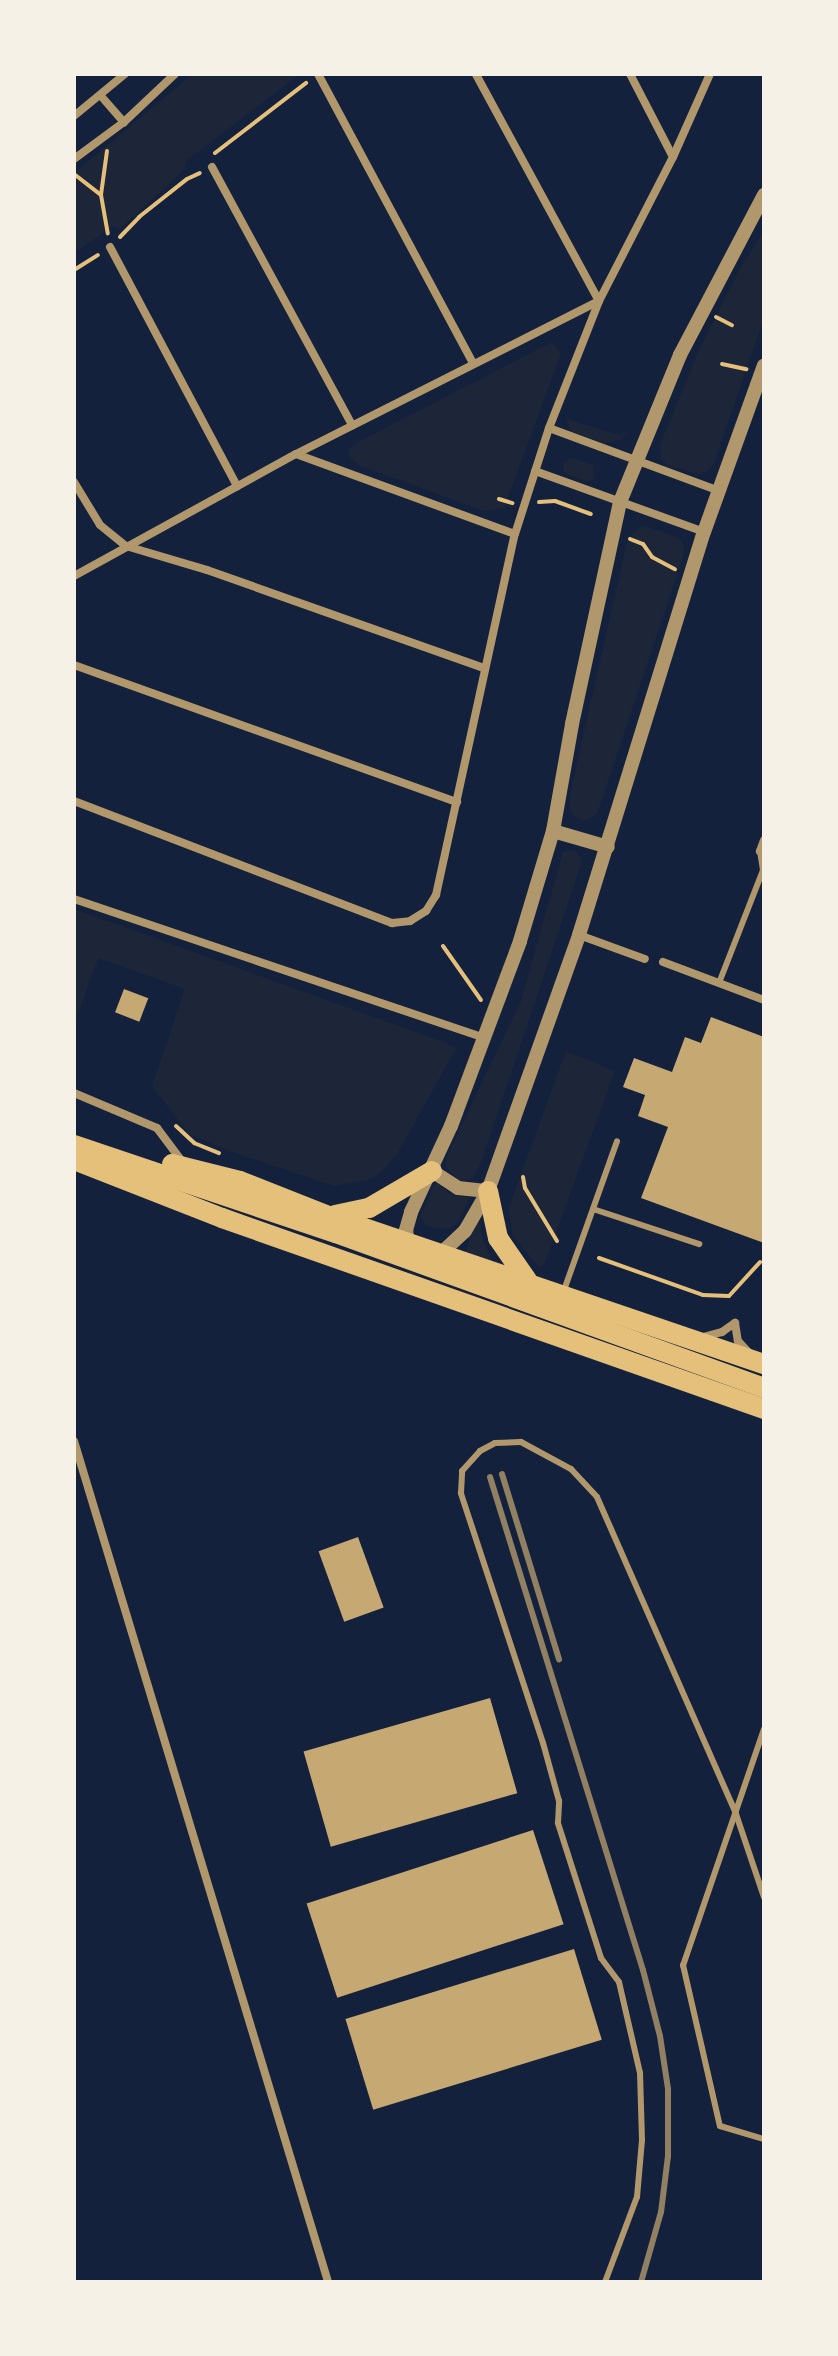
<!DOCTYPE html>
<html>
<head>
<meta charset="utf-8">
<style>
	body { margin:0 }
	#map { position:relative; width:838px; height:2356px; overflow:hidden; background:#14213d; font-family:"Roboto Condensed",sans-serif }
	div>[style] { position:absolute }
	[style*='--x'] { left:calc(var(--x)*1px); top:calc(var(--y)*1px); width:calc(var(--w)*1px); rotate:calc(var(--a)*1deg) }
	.green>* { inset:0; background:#1d2539 }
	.building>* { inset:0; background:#c6a872; transform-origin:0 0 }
	.path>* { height:4px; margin:-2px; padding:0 2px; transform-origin:2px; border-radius:2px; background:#e5c07b }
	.service>* { height:6px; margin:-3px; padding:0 3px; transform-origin:3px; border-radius:3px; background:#b1986c }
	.minor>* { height:8px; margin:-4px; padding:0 4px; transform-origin:4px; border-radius:4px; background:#b1986c }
	.tertiary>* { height:14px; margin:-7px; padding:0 7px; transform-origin:7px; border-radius:7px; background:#b1986c }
	.primary>* { height:20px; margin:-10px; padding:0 10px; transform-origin:10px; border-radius:10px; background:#e5c07b }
	.rail>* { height:6px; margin:-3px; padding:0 3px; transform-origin:3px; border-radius:3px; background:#918062 }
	span { translate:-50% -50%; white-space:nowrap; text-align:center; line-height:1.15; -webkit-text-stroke:7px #f6f1e7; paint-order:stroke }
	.frame { position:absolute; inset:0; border:76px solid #f6f1e7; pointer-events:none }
</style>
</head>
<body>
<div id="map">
	<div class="green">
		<i style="clip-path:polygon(193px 74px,300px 74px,186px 161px,184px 170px,120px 229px,113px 226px,77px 251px,74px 259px,74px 173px)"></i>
		<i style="clip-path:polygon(764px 230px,764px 318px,713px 466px,701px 475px,667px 465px,661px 457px,660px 445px,699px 350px,738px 273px)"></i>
		<i style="clip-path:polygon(552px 342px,561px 354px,504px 508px,484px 511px,359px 465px,350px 458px,348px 450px,356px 443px)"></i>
		<i style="clip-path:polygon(566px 419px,619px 435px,628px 432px,620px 440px,605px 443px,571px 432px)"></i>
		<i style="clip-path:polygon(571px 458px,593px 465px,594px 478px,588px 482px,564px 473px,563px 463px)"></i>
		<i style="clip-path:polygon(642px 525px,677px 537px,683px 543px,684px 553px,597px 814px,584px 821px,573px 815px,569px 808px,571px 790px,628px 538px)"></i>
		<i style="clip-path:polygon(575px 850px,582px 859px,580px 867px,482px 1160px,473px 1178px,459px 1181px,446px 1167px,447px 1156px,521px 1001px,563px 852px)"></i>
		<i style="clip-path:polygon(74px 909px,457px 1047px,397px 1154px,379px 1174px,368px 1180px,335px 1186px,230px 1151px,189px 1134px,152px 1086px,185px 989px,98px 958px,74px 1026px)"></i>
		<i style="clip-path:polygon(566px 1051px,615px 1071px,544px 1265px,539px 1267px,512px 1235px,509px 1207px)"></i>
		<i style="clip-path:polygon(436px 1181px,450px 1195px,470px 1197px,457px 1223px,448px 1229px,428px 1227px,420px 1217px)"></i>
		<i style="clip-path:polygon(478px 1218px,482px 1236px,492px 1261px,465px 1253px)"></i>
	</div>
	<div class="building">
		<i style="left:124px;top:989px;width:26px;height:25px;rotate:21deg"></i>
		<i style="clip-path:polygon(711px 1017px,764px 1037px,764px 1243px,641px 1198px,668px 1127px,638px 1116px,645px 1095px,623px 1087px,634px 1058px,672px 1072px,685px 1037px,701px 1043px)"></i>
		<i style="left:358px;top:1537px;width:75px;height:42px;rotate:70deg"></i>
		<i style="left:490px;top:1698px;width:99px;height:194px;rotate:74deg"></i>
		<i style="left:533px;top:1830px;width:99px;height:238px;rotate:72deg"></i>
		<i style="left:574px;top:1949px;width:95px;height:239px;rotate:73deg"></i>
	</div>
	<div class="path">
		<i style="--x:107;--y:151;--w:44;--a:97.8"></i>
		<i style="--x:101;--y:195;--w:39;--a:80"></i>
		<i style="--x:215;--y:153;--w:115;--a:-37.6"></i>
		<i style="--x:74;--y:174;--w:34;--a:38"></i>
		<i style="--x:120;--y:237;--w:28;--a:-46"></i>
		<i style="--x:139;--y:217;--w:61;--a:-38.4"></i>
		<i style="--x:187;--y:179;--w:14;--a:-25"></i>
		<i style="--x:74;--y:270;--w:28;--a:-32"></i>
		<i style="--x:716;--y:317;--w:18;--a:27"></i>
		<i style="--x:722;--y:364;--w:25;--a:12"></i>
		<i style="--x:499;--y:499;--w:14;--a:17"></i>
		<i style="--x:539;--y:502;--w:16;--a:-4"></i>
		<i style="--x:555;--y:501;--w:38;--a:20"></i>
		<i style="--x:630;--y:539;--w:14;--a:21"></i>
		<i style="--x:643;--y:544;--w:16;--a:55"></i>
		<i style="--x:652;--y:557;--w:26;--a:28"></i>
		<i style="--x:443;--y:946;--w:66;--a:54.9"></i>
		<i style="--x:176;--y:1126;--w:25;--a:43"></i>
		<i style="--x:194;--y:1143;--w:27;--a:22"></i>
		<i style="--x:523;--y:1177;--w:11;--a:80"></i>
		<i style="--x:525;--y:1188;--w:62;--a:58.9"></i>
		<i style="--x:599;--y:1258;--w:110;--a:19.6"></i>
		<i style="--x:703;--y:1295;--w:26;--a:2"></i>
		<i style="--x:729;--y:1296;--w:46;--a:-47.6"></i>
	</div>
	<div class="service">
		<i style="--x:719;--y:983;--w:121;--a:-68.7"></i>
		<i style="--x:763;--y:870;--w:19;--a:-99"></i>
		<i style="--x:593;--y:1209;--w:112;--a:18.3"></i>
		<i style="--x:563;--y:1293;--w:161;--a:-70.4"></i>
		<i style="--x:764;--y:1729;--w:250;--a:108.9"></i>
		<i style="--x:683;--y:1965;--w:165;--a:77.1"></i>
		<i style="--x:720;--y:2126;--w:46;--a:16.5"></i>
		<i style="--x:605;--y:2282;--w:91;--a:-69.4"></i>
		<i style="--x:637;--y:2197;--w:57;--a:-85"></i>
		<i style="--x:642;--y:2140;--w:67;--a:-91.7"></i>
		<i style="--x:640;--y:2073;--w:93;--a:-103"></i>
		<i style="--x:619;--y:1982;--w:30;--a:-127"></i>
		<i style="--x:601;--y:1958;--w:142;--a:-107.7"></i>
		<i style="--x:558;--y:1823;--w:22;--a:-87"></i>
		<i style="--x:559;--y:1801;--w:60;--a:-105.4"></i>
		<i style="--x:543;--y:1743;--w:263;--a:-108.2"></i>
		<i style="--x:461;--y:1493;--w:22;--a:-87"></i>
		<i style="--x:462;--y:1471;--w:27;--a:-48"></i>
		<i style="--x:480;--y:1451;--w:17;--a:-28"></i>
		<i style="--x:495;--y:1443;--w:26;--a:-2"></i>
		<i style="--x:521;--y:1442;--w:57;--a:28.4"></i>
		<i style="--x:571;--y:1469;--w:38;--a:47"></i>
		<i style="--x:597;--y:1497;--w:343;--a:66.3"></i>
		<i style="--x:735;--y:1811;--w:91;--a:71.4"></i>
	</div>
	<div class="minor">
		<i style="--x:318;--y:74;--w:328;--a:61.8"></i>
		<i style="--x:630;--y:74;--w:93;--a:62.6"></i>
		<i style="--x:101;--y:96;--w:35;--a:49"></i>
		<i style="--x:74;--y:116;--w:66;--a:-39.5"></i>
		<i style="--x:74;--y:159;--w:62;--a:-36.5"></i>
		<i style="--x:124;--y:122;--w:70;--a:-43.3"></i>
		<i style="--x:212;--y:167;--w:294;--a:61.5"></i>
		<i style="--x:110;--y:247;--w:271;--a:62"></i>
		<i style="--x:549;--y:428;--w:181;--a:20.3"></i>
		<i style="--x:296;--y:454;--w:233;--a:20.1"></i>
		<i style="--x:535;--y:471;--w:180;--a:19.8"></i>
		<i style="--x:74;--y:482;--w:50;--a:58.8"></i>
		<i style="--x:100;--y:525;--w:33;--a:39"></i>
		<i style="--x:126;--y:546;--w:84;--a:16.5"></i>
		<i style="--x:207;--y:570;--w:294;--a:19.5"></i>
		<i style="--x:74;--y:576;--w:253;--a:-28.8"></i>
		<i style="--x:296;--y:454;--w:339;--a:-26.8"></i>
		<i style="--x:599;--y:301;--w:258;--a:-118.5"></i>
		<i style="--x:74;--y:665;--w:407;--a:19.7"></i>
		<i style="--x:74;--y:801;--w:341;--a:21"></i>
		<i style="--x:392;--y:923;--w:18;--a:-6"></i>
		<i style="--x:410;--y:921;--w:19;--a:-32"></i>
		<i style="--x:426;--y:911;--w:19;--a:-58"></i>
		<i style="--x:436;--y:895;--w:370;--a:-77.7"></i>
		<i style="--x:515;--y:534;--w:111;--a:-72.2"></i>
		<i style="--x:549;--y:428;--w:136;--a:-68.5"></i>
		<i style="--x:599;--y:301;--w:162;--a:-62.8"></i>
		<i style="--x:673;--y:157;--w:91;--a:-66"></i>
		<i style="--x:764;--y:840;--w:12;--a:110"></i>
		<i style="--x:760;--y:851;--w:4;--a:14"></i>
		<i style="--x:74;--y:899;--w:433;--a:18.7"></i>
		<i style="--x:579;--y:935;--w:70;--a:20"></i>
		<i style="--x:663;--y:962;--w:108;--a:20.6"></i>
		<i style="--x:74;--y:1093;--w:90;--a:22.9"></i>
		<i style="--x:157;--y:1128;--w:45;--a:53.1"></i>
		<i style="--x:735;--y:1323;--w:18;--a:81"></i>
		<i style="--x:738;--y:1341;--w:16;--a:47"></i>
		<i style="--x:703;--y:1337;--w:20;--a:-15"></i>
		<i style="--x:722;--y:1332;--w:16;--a:-35"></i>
		<i style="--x:74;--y:1441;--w:879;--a:73.19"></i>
	</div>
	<div class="tertiary">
		<i style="--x:553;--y:831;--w:57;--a:16.2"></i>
		<i style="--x:432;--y:1171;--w:31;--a:33"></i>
		<i style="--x:458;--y:1188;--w:30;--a:6"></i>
		<i style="--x:408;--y:1248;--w:18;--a:-96"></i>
		<i style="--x:406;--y:1230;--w:19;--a:-74"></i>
		<i style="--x:411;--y:1212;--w:95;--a:-65.1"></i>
		<i style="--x:451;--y:1126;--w:197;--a:-69.5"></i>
		<i style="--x:520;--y:941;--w:115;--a:-73.3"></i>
		<i style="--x:553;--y:831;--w:109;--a:-79.9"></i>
		<i style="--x:572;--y:724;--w:227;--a:-77.8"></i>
		<i style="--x:620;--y:502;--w:159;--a:-67.8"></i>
		<i style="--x:680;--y:355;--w:181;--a:-62.3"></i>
		<i style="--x:437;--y:1257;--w:38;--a:-43"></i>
		<i style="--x:465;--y:1231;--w:46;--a:-60.1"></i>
		<i style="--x:488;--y:1191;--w:272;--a:-70.4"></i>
		<i style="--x:579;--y:935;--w:422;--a:-72.8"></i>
		<i style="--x:704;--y:532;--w:177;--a:-70.2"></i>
	</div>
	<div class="primary">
		<i style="--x:74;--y:1145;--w:276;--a:18.6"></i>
		<i style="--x:336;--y:1233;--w:455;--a:19.9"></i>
		<i style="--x:74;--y:1160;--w:159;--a:21.4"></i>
		<i style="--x:222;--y:1218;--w:575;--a:19.41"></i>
		<i style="--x:172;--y:1164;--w:70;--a:14"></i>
		<i style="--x:240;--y:1181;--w:96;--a:21.5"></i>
		<i style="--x:329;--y:1216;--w:459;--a:18.8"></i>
		<i style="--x:488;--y:1191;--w:48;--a:78"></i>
		<i style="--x:498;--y:1238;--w:51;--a:55.4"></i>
		<i style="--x:335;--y:1215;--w:35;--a:-12"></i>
		<i style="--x:369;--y:1208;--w:73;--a:-30.4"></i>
	</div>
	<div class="rail">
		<i style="--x:502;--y:1474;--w:194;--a:72.9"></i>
		<i style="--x:490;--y:1477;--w:516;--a:72.76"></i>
		<i style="--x:643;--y:1970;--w:68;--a:75.6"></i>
		<i style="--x:660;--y:2036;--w:54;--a:81.4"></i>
		<i style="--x:668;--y:2089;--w:67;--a:90"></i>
		<i style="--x:668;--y:2156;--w:56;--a:97.1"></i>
		<i style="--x:661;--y:2212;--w:73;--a:105.9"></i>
	</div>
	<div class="frame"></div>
</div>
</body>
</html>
